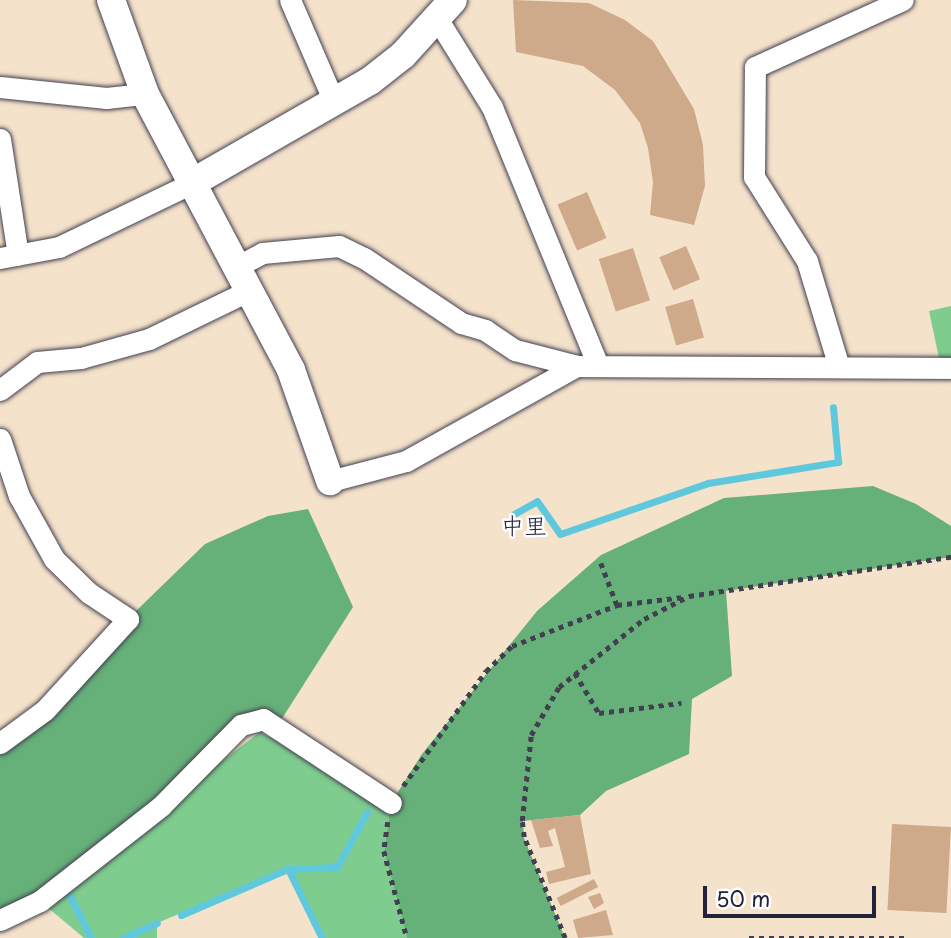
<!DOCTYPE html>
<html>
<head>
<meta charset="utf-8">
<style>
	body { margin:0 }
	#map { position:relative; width:951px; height:938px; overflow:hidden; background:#f4e2ca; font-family:"Playpen Sans","Klee One",sans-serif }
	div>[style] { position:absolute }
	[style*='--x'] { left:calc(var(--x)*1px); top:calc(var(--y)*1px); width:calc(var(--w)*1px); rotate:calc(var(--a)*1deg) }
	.green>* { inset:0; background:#7ecd8e }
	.forest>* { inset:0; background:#66b079 }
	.stream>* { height:7px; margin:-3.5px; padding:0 3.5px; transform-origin:3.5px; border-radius:3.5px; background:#60c8dd }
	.building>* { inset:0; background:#cea98a; transform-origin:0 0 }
	.path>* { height:4.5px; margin-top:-2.25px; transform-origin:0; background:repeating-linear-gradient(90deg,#423f50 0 5px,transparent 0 10px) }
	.roads { filter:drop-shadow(0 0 2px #423f50) drop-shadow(0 0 2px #423f50) }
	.street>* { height:21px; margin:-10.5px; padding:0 10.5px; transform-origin:10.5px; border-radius:10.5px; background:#fff }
	.secondary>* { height:28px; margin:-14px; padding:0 14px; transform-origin:14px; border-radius:14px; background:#fff }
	span { translate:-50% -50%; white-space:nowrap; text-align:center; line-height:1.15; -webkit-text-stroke:5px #fff; paint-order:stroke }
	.quarter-label { font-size:23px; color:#22223b }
	.scale { position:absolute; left:703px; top:886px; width:173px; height:32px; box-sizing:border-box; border:4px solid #22223b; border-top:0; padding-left:9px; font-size:21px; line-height:24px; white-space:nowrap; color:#22223b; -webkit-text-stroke:5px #fff; paint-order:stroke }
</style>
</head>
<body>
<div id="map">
	<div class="green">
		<i style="clip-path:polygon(951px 306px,951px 358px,939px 358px,929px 311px)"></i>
		<i style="clip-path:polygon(260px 732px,391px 803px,384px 851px,407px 938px,322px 938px,288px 869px,157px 923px,157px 938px,130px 938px,147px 928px,123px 938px,84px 938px,40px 901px)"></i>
	</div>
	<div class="forest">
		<i style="clip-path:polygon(873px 486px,916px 504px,951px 526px,951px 557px,726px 591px,732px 676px,692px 699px,689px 754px,606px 791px,580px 815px,523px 821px,524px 838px,565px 938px,407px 938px,384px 851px,391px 803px,422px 754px,537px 611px,601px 555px,724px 498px)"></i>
		<i style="clip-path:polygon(308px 509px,353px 607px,276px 728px,263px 719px,161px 806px,0 920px,0 743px,205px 544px,268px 516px)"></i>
	</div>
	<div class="stream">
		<i style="--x:514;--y:514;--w:26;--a:-29"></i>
		<i style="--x:537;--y:501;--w:40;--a:55.1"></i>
		<i style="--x:560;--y:534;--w:157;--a:-19"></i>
		<i style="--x:708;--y:483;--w:132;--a:-9.2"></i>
		<i style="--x:838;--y:462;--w:55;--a:-95.2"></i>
		<i style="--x:288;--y:869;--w:77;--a:63.8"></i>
		<i style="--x:70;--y:896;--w:47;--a:63.4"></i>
		<i style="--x:181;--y:915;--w:116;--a:-23.3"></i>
		<i style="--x:288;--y:869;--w:49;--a:-2.3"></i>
		<i style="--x:337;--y:867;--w:63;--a:-61.4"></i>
		<i style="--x:123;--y:938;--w:37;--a:-24"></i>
	</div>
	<div class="building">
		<i style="clip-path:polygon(513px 0,589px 3px,625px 20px,653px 41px,694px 109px,703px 145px,705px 186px,694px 225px,650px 215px,653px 182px,648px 148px,640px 123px,615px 90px,583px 66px,516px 52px)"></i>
		<i style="left:587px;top:192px;width:50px;height:32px;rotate:67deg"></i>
		<i style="left:686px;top:246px;width:36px;height:29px;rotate:67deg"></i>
		<i style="left:633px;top:248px;width:55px;height:36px;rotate:72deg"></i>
		<i style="left:693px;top:299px;width:40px;height:29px;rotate:74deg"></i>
		<i style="clip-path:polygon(580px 815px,591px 874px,549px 884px,546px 872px,565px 867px,555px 828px,548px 831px,553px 846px,540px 848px,531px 820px)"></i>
		<i style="left:892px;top:824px;width:59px;height:86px;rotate:3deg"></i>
		<i style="left:594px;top:879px;width:9px;height:42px;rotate:63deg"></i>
		<i style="clip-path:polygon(600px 893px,604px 903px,594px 909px,588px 897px)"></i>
		<i style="clip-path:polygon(606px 910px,613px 935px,578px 938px,573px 920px)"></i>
	</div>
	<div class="path">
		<i style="--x:601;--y:563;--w:45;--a:69.1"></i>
		<i style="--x:575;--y:673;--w:47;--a:59"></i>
		<i style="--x:599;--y:713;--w:83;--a:-7"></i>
		<i style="--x:403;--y:786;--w:142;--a:-54.2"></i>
		<i style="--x:486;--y:671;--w:36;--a:-44"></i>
		<i style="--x:512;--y:646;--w:113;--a:-21.3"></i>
		<i style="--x:617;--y:605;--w:67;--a:-6.8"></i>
		<i style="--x:388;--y:822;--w:29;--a:98"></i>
		<i style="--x:384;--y:851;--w:90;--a:75.2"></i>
		<i style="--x:565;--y:938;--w:109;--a:-112.1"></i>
		<i style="--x:524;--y:837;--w:16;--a:-97"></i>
		<i style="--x:522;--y:821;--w:86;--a:-84"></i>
		<i style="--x:531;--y:735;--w:56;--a:-59.7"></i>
		<i style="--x:559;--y:687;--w:109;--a:-38.7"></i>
		<i style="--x:644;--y:619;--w:51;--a:-27.1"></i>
		<i style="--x:689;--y:596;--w:265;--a:-8.5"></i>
		<i style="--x:749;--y:938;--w:160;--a:0"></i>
	</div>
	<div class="roads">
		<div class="street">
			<i style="--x:290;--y:0;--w:113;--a:66.6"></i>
			<i style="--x:438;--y:20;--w:102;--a:58.2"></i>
			<i style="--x:492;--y:107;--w:277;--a:67.7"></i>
			<i style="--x:0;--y:87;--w:107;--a:5.9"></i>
			<i style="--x:106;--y:98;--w:39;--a:-6"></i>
			<i style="--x:0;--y:139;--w:117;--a:81.2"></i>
			<i style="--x:0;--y:258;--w:60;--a:-10.6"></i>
			<i style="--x:59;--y:247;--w:145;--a:-25.7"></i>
			<i style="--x:236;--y:267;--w:30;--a:-28"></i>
			<i style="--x:262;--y:253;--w:77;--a:-5.2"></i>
			<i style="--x:339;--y:246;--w:28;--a:26"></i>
			<i style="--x:364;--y:258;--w:117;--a:33.8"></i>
			<i style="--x:461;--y:323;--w:25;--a:16"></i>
			<i style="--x:485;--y:330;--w:36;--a:34"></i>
			<i style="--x:515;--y:350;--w:64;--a:14.5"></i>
			<i style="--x:577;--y:366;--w:374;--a:0.3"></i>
			<i style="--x:839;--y:367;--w:111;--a:-106.8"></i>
			<i style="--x:807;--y:261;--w:99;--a:-122.2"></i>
			<i style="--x:754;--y:177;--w:110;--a:-89.5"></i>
			<i style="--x:755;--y:67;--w:162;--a:-24.4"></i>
			<i style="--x:0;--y:390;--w:46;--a:-37.1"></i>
			<i style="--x:37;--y:362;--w:44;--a:-5.2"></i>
			<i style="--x:81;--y:358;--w:71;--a:-15.6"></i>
			<i style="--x:149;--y:339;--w:112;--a:-25.9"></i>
			<i style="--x:0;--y:439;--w:60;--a:71.6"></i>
			<i style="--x:19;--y:496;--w:72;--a:60.9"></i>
			<i style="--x:54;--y:559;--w:49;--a:44.2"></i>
			<i style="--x:89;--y:593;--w:47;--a:33.7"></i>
			<i style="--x:128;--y:619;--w:123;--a:132.4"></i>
			<i style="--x:45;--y:710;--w:56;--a:143.7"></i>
			<i style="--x:330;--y:481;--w:79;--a:-14.7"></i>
			<i style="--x:406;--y:461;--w:196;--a:-29.1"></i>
			<i style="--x:0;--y:920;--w:44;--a:-25.4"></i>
			<i style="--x:40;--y:901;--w:154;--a:-38.1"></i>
			<i style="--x:161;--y:806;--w:114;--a:-45.4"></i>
			<i style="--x:241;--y:725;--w:23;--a:-15"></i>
			<i style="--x:263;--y:719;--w:153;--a:33.3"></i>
		</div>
		<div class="secondary">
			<i style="--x:111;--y:0;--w:100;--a:70.1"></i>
			<i style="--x:145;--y:94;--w:312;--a:62.1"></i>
			<i style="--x:291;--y:370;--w:118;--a:70.6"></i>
			<i style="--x:190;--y:184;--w:207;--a:-29.8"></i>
			<i style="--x:370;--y:81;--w:42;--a:-38.2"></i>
			<i style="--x:403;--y:55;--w:74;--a:-47.7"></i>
		</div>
	</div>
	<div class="quarter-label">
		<span style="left:524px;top:525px">中里</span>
	</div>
	<div class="scale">50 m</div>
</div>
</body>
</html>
